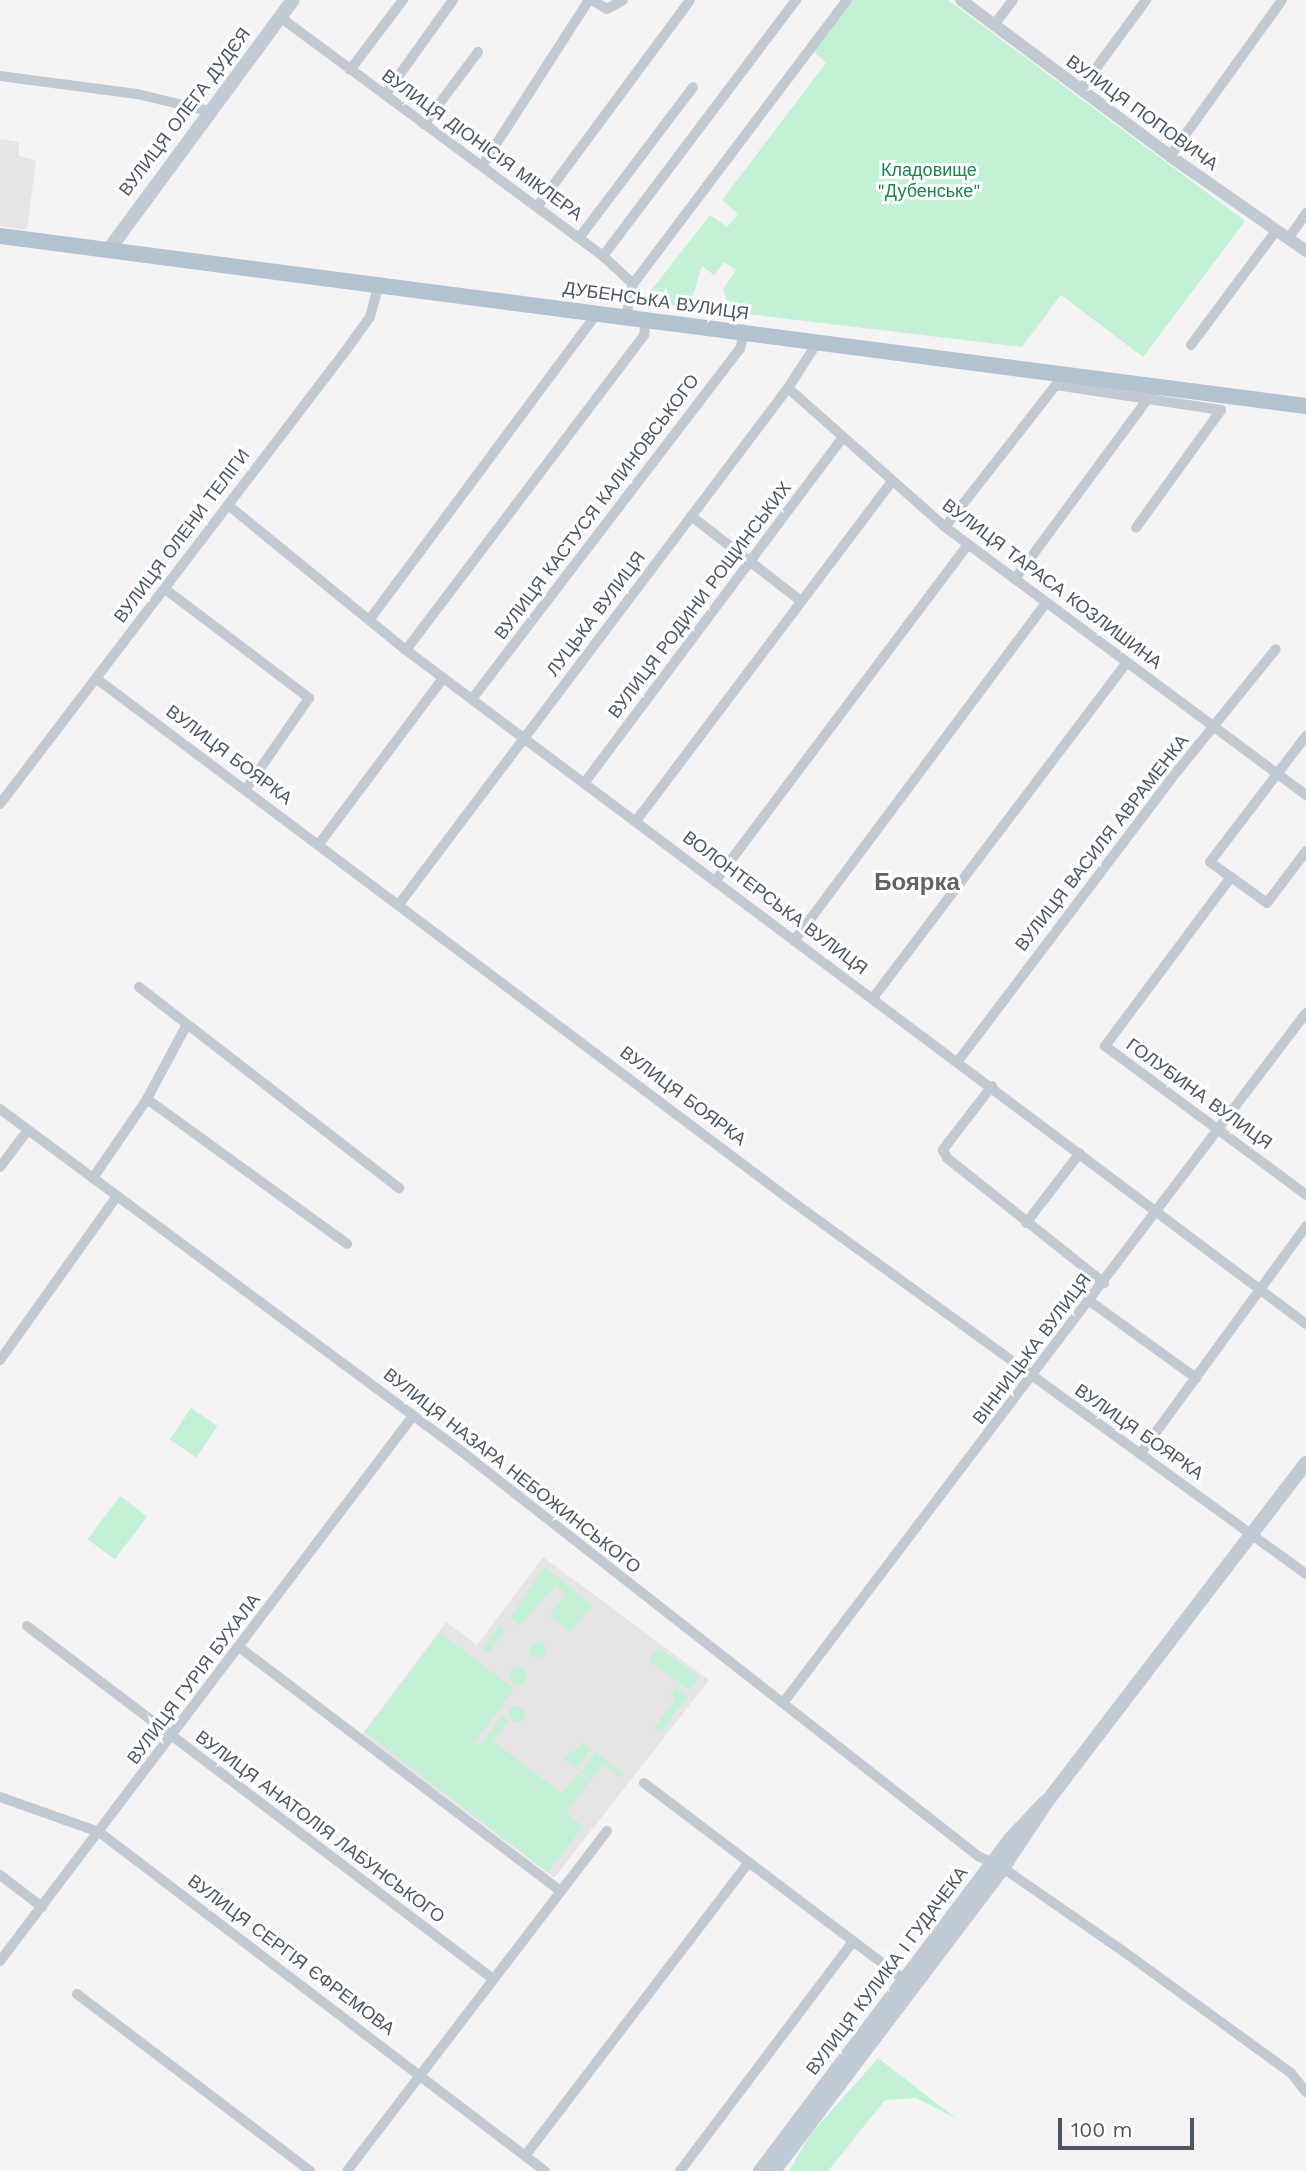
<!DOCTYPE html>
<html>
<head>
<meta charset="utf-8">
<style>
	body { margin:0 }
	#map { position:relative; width:1306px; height:2171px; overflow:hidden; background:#f5f3f3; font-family:"Work Sans",sans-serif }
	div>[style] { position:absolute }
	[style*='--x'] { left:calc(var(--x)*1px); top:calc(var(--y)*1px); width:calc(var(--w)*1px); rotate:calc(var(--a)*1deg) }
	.education>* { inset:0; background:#e6e4e5 }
	.green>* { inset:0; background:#c3f1d5; transform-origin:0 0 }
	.round { border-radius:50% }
	.minor>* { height:10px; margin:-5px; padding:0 5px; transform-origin:5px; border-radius:5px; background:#c1cad2 }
	.tertiary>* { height:12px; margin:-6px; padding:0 6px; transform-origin:6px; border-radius:6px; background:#c1cad2 }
	.secondary>* { height:14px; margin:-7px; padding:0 7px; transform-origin:7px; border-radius:7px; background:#c1cbd6 }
	.primary>* { height:16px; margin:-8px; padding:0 8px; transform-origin:8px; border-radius:8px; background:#b3c2d1 }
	span { translate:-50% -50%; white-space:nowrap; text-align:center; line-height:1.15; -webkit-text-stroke:6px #fff; paint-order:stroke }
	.street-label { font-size:18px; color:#4a5661 }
	.park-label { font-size:18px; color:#17864f }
	.district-label { font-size:24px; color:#5f6368; font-weight:700 }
	.scale { position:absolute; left:1058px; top:2118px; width:136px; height:32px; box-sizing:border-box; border:4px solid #4a5661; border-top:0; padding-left:9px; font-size:21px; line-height:24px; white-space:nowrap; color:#4a5661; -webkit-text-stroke:5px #fff; paint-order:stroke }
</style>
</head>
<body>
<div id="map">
	<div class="education">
		<i style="clip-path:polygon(0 139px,19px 142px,19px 156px,36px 160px,27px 230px,0 226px)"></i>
		<i style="clip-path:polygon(543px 1557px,709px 1680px,554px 1878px,362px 1734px,446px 1622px,477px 1645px)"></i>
	</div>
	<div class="green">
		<i style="clip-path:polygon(850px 0,948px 0,1245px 221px,1143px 357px,1061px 295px,1022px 347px,730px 312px,723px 289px,736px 270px,724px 262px,714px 275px,702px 266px,689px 308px,648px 302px,646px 297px,710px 215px,727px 227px,738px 214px,722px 200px,826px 63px,811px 49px)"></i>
		<i style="left:191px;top:1408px;width:32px;height:38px;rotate:34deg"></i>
		<i style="left:120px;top:1496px;width:34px;height:54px;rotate:37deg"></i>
		<i style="clip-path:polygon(544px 1567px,593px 1605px,570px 1632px,549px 1616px,566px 1594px,556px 1585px,519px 1626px,511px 1617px)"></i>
		<i style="clip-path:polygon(499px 1626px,505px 1631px,488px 1653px,483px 1649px)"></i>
		<i style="clip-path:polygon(440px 1633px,514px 1689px,474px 1743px,480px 1747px,502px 1715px,509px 1720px,493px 1741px,562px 1794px,578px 1774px,589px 1782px,566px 1813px,583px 1826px,548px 1872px,365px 1732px)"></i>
		<i class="round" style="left:530px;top:1642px;width:16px;height:16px"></i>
		<i style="left:658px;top:1648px;width:50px;height:16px;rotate:35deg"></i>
		<i class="round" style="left:509px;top:1667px;width:18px;height:18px"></i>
		<i style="clip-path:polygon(676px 1687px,688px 1696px,661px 1732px,654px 1728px,675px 1700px,670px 1696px)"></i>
		<i class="round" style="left:509px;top:1706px;width:16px;height:16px"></i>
		<i style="clip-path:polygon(583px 1743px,591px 1749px,576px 1768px,564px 1759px)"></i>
		<i style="clip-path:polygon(596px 1752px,624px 1774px,621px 1778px,603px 1764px,591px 1780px,581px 1772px)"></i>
		<i style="clip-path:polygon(878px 2058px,957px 2119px,916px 2098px,885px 2100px,828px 2171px,789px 2171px,810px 2135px)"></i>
	</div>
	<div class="minor">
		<i style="--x:591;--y:0;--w:18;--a:29"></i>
		<i style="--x:607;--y:9;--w:18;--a:-29"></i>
		<i style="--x:280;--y:17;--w:402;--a:36.5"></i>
		<i style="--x:603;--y:256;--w:41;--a:43"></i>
		<i style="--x:994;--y:25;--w:31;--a:-53"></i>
		<i style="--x:350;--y:70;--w:88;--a:-52.9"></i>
		<i style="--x:0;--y:76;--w:138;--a:7.5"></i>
		<i style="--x:137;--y:94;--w:74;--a:13.3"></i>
		<i style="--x:1080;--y:90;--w:112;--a:-53.7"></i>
		<i style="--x:385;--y:95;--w:117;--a:-54.4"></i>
		<i style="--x:424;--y:124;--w:90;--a:-53.1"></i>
		<i style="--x:1170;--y:156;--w:192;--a:-54.3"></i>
		<i style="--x:482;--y:166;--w:197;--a:-57.2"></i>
		<i style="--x:537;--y:207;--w:257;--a:-53.5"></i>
		<i style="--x:579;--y:238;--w:189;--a:-52.9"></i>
		<i style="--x:1288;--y:239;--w:32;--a:-55"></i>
		<i style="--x:603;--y:256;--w:321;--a:-53"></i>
		<i style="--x:626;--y:317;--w:34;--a:-78"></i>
		<i style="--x:633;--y:284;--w:356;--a:-53"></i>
		<i style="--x:1191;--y:345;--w:142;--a:-53.3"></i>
		<i style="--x:788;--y:388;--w:210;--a:41.5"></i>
		<i style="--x:945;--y:527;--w:450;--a:36.6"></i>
		<i style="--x:228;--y:505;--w:230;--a:39.2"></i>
		<i style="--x:406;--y:650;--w:1124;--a:36.83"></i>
		<i style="--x:691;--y:516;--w:139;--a:37.7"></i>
		<i style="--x:945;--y:527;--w:180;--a:-52"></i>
		<i style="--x:1056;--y:385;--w:167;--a:8.6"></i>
		<i style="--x:1221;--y:410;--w:145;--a:125.8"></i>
		<i style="--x:1015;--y:579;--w:231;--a:-53.6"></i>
		<i style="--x:165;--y:589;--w:181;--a:37.1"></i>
		<i style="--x:309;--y:698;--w:111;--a:124.7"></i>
		<i style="--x:370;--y:619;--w:381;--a:-53.4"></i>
		<i style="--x:406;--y:650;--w:395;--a:-52.9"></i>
		<i style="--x:644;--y:335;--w:15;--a:-82"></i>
		<i style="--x:97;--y:679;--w:871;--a:36.92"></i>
		<i style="--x:793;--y:1202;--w:634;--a:35.95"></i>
		<i style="--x:472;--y:699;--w:441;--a:-52.6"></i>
		<i style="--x:740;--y:349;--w:16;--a:-76"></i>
		<i style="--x:1306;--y:736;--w:158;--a:127.3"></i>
		<i style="--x:1210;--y:862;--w:26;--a:36"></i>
		<i style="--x:1231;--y:877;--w:211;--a:126.7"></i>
		<i style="--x:1105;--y:1046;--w:250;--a:36.5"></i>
		<i style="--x:585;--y:782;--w:429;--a:-53.2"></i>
		<i style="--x:0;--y:804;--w:567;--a:-52.67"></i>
		<i style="--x:344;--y:353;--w:44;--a:-54.2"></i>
		<i style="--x:370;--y:317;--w:35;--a:-75"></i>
		<i style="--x:636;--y:821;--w:423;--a:-53"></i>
		<i style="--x:319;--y:844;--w:207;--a:-53.2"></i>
		<i style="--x:1231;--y:877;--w:44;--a:35.8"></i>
		<i style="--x:1267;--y:903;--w:65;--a:-53.1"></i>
		<i style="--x:716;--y:880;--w:420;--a:-53.1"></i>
		<i style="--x:400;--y:903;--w:645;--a:-53.01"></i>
		<i style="--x:788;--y:388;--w:54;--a:-57.2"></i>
		<i style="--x:794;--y:941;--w:422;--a:-53.3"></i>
		<i style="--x:139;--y:987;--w:329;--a:37.7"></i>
		<i style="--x:873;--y:998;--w:421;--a:-52.9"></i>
		<i style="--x:958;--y:1061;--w:366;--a:-52.9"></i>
		<i style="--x:1179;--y:769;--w:154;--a:-51.1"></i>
		<i style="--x:992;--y:1086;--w:72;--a:127.7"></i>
		<i style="--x:948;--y:1143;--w:9;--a:126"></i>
		<i style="--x:943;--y:1150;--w:9;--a:63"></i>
		<i style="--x:947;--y:1158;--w:201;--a:38.5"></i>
		<i style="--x:147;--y:1099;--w:247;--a:35.9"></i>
		<i style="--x:0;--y:1109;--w:574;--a:36.57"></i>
		<i style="--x:461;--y:1451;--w:657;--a:38.07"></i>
		<i style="--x:978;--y:1856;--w:28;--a:26"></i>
		<i style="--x:1003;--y:1868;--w:146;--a:34.7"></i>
		<i style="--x:1123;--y:1951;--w:208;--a:36"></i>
		<i style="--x:1291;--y:2073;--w:24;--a:52"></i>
		<i style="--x:0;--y:1167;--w:46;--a:-52.9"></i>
		<i style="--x:93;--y:1178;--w:96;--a:-55.6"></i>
		<i style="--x:147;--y:1099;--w:83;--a:-61.9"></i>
		<i style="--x:1026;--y:1223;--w:88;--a:-52.4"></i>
		<i style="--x:1091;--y:1302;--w:130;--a:35.9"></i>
		<i style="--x:0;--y:1360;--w:201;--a:-54.5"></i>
		<i style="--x:1140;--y:1454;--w:282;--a:-53.9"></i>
		<i style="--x:27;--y:1626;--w:583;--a:37.13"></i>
		<i style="--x:239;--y:1647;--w:402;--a:37.2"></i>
		<i style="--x:783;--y:1703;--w:866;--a:-52.84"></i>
		<i style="--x:644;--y:1783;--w:328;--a:37.1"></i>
		<i style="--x:0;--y:1797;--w:105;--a:19.5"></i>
		<i style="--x:99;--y:1832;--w:560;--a:37.24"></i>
		<i style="--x:0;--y:1875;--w:53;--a:37.3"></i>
		<i style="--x:0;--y:1961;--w:684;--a:-52.85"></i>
		<i style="--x:77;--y:1994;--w:293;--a:37.2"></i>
		<i style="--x:525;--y:2156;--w:368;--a:-52.7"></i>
		<i style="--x:347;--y:2171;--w:428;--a:-52.6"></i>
		<i style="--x:680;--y:2171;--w:284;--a:-53"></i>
	</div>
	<div class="tertiary">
		<i style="--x:961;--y:0;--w:261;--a:36.7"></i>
		<i style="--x:1170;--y:156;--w:166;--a:34.9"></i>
	</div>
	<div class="secondary">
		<i style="--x:110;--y:248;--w:308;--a:-53.6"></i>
		<i style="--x:760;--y:2171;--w:414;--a:-53"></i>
		<i style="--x:1009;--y:1840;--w:52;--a:-46.5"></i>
		<i style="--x:774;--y:2171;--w:380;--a:-52.9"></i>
		<i style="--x:1003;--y:1868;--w:83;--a:-56.3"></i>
		<i style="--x:1049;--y:1799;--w:423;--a:-52.6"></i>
	</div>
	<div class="primary">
		<i style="--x:0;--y:236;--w:1317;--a:7.42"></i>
	</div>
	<div class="street-label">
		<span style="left:185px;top:112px;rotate:-53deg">ВУЛИЦЯ ОЛЕГА ДУДЄЯ</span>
		<span style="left:1142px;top:113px;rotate:36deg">ВУЛИЦЯ ПОПОВИЧА</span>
		<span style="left:482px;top:145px;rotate:36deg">ВУЛИЦЯ ДІОНІСІЯ МІКЛЕРА</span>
		<span style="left:656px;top:301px;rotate:8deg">ДУБЕНСЬКА ВУЛИЦЯ</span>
		<span style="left:597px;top:507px;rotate:-53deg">ВУЛИЦЯ КАСТУСЯ КАЛИНОВСЬКОГО</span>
		<span style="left:182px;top:536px;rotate:-53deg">ВУЛИЦЯ ОЛЕНИ ТЕЛІГИ</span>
		<span style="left:1052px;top:584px;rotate:37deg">ВУЛИЦЯ ТАРАСА КОЗЛИШИНА</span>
		<span style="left:700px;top:600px;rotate:-53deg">ВУЛИЦЯ РОДИНИ РОЩИНСЬКИХ</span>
		<span style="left:596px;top:614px;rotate:-53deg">ЛУЦЬКА ВУЛИЦЯ</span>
		<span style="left:229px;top:755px;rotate:37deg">ВУЛИЦЯ БОЯРКА</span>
		<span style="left:1102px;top:843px;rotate:-52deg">ВУЛИЦЯ ВАСИЛЯ АВРАМЕНКА</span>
		<span style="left:775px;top:903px;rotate:37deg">ВОЛОНТЕРСЬКА ВУЛИЦЯ</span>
		<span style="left:1199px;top:1094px;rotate:36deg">ГОЛУБИНА ВУЛИЦЯ</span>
		<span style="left:683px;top:1096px;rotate:37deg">ВУЛИЦЯ БОЯРКА</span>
		<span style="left:1032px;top:1349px;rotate:-53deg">ВІННИЦЬКА ВУЛИЦЯ</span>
		<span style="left:1139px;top:1432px;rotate:35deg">ВУЛИЦЯ БОЯРКА</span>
		<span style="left:512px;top:1471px;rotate:38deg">ВУЛИЦЯ НАЗАРА НЕБОЖИНСЬКОГО</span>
		<span style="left:194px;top:1679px;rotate:-53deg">ВУЛИЦЯ ГУРІЯ БУХАЛА</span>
		<span style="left:320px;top:1827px;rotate:37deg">ВУЛИЦЯ АНАТОЛІЯ ЛАБУНСЬКОГО</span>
		<span style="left:291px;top:1955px;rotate:37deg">ВУЛИЦЯ СЕРГІЯ ЄФРЕМОВА</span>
		<span style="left:887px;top:1971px;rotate:-53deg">ВУЛИЦЯ КУЛИКА І ГУДАЧЕКА</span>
	</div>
	<div class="park-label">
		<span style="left:929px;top:181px">Кладовище<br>"Дубенське"</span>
	</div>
	<div class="district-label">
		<span style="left:917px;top:883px">Боярка</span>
	</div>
	<div class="scale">100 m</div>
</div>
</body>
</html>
